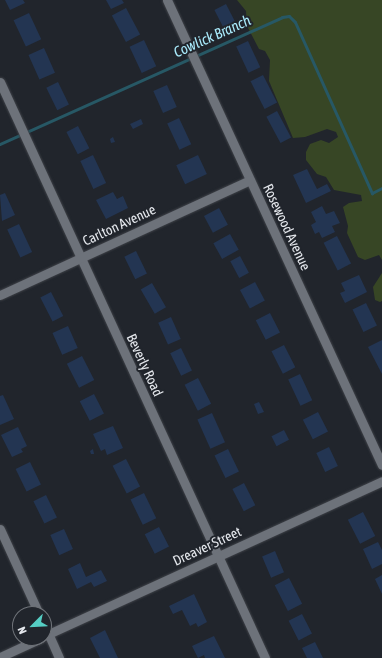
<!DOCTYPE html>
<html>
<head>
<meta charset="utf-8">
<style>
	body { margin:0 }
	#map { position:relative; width:382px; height:658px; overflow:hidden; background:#21252c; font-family:"Asap Condensed",sans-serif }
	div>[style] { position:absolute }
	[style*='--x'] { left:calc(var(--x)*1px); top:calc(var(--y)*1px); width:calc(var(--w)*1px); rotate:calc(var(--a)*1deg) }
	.green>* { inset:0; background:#374625 }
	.stream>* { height:3px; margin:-1.5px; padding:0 1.5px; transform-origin:1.5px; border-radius:1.5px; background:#275865 }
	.building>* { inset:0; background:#233552; transform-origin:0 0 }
	.roads { filter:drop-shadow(0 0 1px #3f4248) drop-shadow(0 0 1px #3f4248) }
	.minor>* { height:9px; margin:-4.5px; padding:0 4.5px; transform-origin:4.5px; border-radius:4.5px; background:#6d727a }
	span { translate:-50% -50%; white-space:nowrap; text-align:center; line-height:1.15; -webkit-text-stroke:4px #21252c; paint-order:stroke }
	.street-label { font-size:14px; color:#e5e8ed }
	.water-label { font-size:15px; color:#aaebfc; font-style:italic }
	.north { position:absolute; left:12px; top:606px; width:40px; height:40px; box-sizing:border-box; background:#21252c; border:1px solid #6f7379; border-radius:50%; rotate:246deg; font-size:11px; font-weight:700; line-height:16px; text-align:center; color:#e5e8ed }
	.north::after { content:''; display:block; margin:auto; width:14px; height:18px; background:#55cec4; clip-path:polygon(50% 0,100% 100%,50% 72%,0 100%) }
</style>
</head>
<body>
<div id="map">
	<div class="green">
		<i style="clip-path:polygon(237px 0,382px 0,382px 260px,379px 255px,365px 260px,358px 257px,347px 233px,348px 226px,343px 207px,349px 203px,362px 201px,361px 195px,334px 190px,326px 177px,317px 174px,306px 160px,306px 152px,310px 144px,321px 140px,329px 143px,338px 137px,336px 132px,327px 129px,305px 137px,293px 138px,269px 81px,270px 60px,265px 51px,259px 49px,247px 26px,246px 11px)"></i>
		<i style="clip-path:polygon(382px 273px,382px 301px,380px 302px,375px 300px,373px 287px)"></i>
	</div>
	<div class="stream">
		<i style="--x:0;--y:144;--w:309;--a:-24.2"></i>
		<i style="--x:282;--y:17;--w:7;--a:-8"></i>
		<i style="--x:289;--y:16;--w:8;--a:45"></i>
		<i style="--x:295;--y:22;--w:188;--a:65.8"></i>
		<i style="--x:372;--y:193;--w:11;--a:-27"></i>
	</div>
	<div class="building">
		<i style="clip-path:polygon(5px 0,23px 0,25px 3px,10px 10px)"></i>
		<i style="clip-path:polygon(106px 0,122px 0,124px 3px,111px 9px)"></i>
		<i style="left:226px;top:4px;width:25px;height:13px;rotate:63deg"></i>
		<i style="left:126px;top:8px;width:30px;height:16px;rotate:62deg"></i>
		<i style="left:29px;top:13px;width:29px;height:17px;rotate:65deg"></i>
		<i style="left:144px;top:40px;width:29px;height:16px;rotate:65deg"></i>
		<i style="left:248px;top:41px;width:29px;height:13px;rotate:65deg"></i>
		<i style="left:44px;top:48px;width:27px;height:17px;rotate:66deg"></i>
		<i style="left:263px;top:75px;width:31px;height:14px;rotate:63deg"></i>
		<i style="left:58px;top:82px;width:25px;height:13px;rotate:64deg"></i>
		<i style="left:167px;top:85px;width:24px;height:15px;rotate:66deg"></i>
		<i style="left:277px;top:111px;width:30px;height:12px;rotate:62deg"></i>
		<i style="left:179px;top:118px;width:29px;height:13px;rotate:65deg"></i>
		<i style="clip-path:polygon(141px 119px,143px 124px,133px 129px,130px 124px)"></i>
		<i style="left:78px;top:126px;width:25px;height:13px;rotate:63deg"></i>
		<i style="clip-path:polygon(113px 137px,115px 142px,111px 143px,110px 139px)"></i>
		<i style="left:93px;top:155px;width:31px;height:14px;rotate:65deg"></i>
		<i style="left:198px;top:155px;width:21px;height:24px;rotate:65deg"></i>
		<i style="clip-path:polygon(307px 169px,317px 189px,327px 184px,331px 191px,306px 203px,293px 175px)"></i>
		<i style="clip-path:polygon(113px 192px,117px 199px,123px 196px,128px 208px,106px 219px,96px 200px)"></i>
		<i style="clip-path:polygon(5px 193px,15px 215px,2px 221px,0 195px)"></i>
		<i style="clip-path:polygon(322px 206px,326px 214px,334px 211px,340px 223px,332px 226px,335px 232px,322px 238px,319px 232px,315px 234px,311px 225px,316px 222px,311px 212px)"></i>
		<i style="left:219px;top:208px;width:19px;height:17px;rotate:62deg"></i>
		<i style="left:19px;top:224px;width:31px;height:13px;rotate:65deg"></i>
		<i style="left:230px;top:234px;width:18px;height:19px;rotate:61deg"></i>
		<i style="left:337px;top:236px;width:31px;height:15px;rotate:63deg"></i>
		<i style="left:136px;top:251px;width:25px;height:13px;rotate:64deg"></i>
		<i style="left:240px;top:256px;width:19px;height:11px;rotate:62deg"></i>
		<i style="clip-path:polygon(359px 275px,367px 292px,345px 303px,340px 293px,345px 291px,341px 283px)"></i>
		<i style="left:255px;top:282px;width:21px;height:17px;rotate:62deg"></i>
		<i style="left:152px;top:283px;width:28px;height:13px;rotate:60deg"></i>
		<i style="left:51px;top:292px;width:27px;height:12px;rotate:63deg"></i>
		<i style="left:366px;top:303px;width:25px;height:15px;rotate:64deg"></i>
		<i style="left:270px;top:313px;width:22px;height:16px;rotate:63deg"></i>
		<i style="left:171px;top:317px;width:24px;height:14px;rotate:66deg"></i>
		<i style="left:68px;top:326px;width:24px;height:17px;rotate:66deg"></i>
		<i style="clip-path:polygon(382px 340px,382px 374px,368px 347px)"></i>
		<i style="left:284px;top:345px;width:25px;height:14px;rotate:63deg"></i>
		<i style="left:181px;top:348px;width:25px;height:12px;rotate:64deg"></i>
		<i style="left:82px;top:356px;width:27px;height:17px;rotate:63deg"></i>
		<i style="left:300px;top:374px;width:29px;height:13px;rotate:65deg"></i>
		<i style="left:198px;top:378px;width:29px;height:15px;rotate:63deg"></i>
		<i style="left:94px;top:394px;width:22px;height:16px;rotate:63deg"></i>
		<i style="clip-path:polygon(3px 395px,14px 419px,0 425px,0 396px)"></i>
		<i style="clip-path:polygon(259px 402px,264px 412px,258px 414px,254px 404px)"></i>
		<i style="left:318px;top:412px;width:22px;height:17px;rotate:63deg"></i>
		<i style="left:212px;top:413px;width:32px;height:16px;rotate:66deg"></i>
		<i style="clip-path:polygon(113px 426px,123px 448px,107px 455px,105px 449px,101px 451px,93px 434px)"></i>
		<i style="clip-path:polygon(18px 427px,27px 446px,21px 449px,23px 452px,12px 457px,1px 435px)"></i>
		<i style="left:284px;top:430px;width:11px;height:14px;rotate:63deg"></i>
		<i style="left:329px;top:447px;width:21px;height:14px;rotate:65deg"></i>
		<i style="clip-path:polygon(93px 449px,94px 454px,91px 454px,90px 451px)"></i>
		<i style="left:228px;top:449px;width:25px;height:15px;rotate:64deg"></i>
		<i style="left:126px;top:459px;width:31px;height:15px;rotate:63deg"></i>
		<i style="left:30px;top:462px;width:25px;height:16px;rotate:64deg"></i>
		<i style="left:244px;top:483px;width:25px;height:13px;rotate:63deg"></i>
		<i style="left:144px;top:493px;width:28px;height:15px;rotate:64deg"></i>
		<i style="left:46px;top:495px;width:25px;height:14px;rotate:64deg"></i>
		<i style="left:363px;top:512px;width:27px;height:17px;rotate:63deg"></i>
		<i style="left:159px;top:527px;width:22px;height:16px;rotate:63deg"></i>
		<i style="left:64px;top:529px;width:22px;height:15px;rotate:66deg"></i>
		<i style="clip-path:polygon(378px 542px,382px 550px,382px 564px,372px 569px,363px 549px)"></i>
		<i style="left:275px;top:551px;width:23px;height:14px;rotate:67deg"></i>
		<i style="clip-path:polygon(80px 563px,86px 577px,101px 570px,107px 581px,94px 587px,91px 582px,77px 589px,68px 569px)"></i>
		<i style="clip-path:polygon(382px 575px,382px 594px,375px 579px)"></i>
		<i style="left:289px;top:578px;width:29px;height:16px;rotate:63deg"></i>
		<i style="clip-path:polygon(194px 594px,207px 622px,198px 627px,196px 623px,190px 626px,182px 610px,173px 614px,169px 606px)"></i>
		<i style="left:302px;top:614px;width:22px;height:15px;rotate:63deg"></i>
		<i style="clip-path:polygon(105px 630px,118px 658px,100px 658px,90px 638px)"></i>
		<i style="clip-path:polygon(214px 636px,225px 658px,205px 658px,204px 655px,198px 658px,192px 646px)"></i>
		<i style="clip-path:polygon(315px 642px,323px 658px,307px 658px,302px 648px)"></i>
	</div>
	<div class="roads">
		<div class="minor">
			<i style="--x:167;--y:0;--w:512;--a:65.19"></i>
			<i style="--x:0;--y:82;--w:634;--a:65.29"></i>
			<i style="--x:0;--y:295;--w:275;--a:-24.7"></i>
			<i style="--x:0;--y:529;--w:94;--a:65.4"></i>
			<i style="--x:44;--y:624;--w:37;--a:66"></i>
			<i style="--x:44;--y:636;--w:372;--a:-24.6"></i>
			<i style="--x:0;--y:657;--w:45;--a:-24.9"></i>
		</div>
	</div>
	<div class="street-label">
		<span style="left:119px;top:225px;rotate:-25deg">Carlton Avenue</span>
		<span style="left:287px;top:227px;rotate:65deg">Rosewood Avenue</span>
		<span style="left:145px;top:365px;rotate:65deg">Beverly Road</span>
		<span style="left:207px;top:546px;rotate:-25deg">Dreaver Street</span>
	</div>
	<div class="water-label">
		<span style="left:212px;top:36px;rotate:-24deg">Cowlick Branch</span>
	</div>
	<div class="north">N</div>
</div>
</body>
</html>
